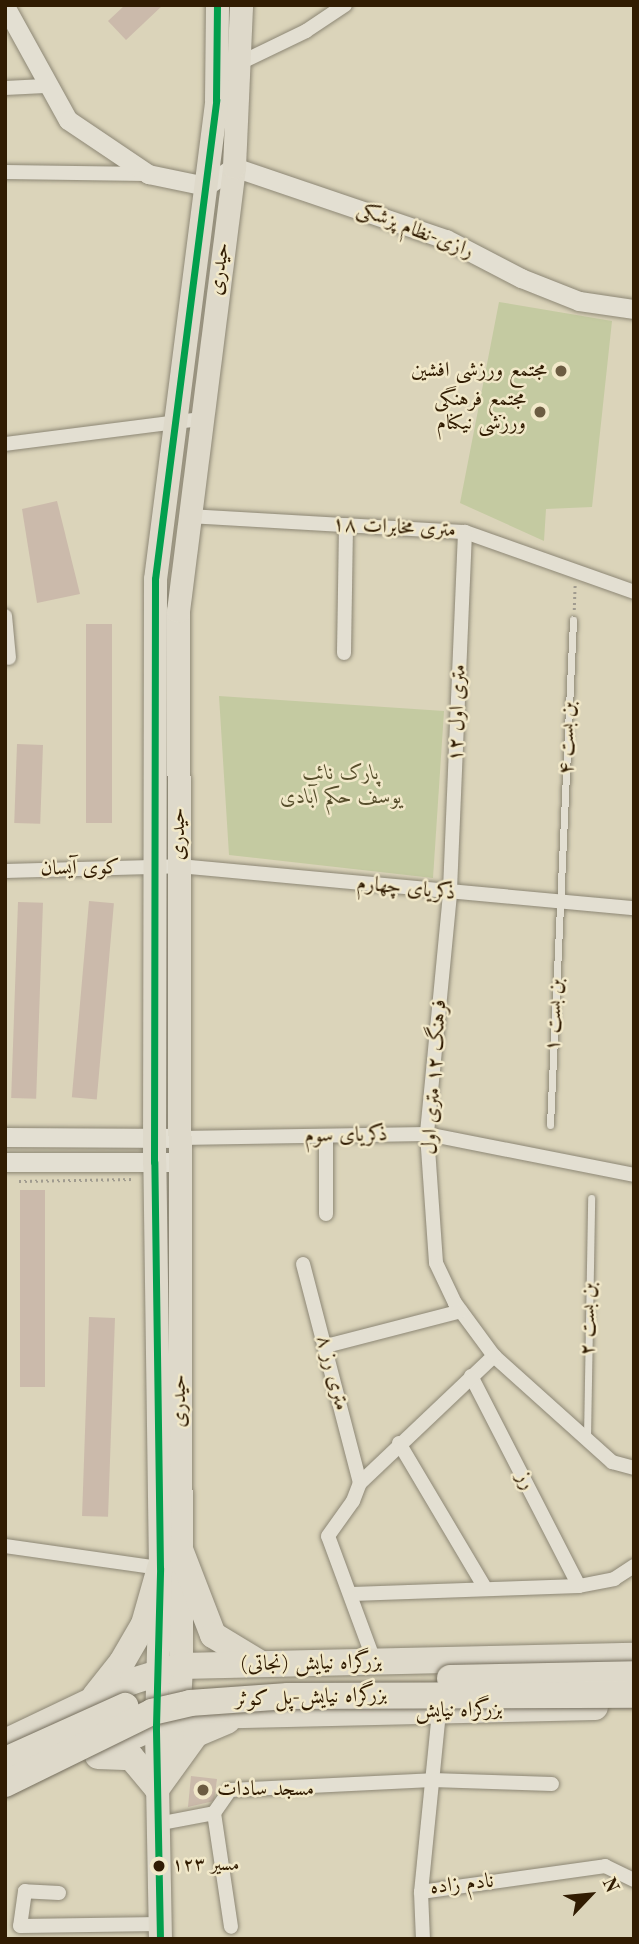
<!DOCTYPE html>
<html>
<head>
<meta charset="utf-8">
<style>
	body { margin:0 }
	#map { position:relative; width:639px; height:1944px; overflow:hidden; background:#dbd4ba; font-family:"Old Standard TT",Amiri,serif }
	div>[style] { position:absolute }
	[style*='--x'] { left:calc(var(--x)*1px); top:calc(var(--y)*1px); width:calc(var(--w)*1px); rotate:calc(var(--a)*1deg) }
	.green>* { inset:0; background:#c4caa1 }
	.building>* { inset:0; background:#cbbaab; transform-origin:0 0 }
	.path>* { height:2.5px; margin-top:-1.25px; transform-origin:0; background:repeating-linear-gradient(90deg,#a09b8f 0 2px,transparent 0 5.5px) }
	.roads { filter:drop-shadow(0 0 2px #8d8775) drop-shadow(0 0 2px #8d8775) }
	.lane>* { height:7px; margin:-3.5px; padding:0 3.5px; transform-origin:3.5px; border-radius:3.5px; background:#e3dfd2 }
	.street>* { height:14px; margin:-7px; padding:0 7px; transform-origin:7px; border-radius:7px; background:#e3dfd2 }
	.secondary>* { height:19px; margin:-9.5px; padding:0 9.5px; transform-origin:9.5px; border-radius:9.5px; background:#e3dfd2 }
	.primary>* { height:23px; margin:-11.5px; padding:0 11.5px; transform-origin:11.5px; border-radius:11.5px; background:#ded9ca }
	.highway>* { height:26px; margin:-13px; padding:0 13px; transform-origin:13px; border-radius:13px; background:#ded9ca }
	.bridges { filter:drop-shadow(0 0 2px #756e5d) drop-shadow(0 0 2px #756e5d) }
	.highway-bridge>* { height:26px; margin:-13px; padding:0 13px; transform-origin:13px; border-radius:13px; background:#ded9ca }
	.bus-1>* { height:7px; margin:-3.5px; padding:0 3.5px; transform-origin:3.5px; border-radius:3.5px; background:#029f4d }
	.dots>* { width:19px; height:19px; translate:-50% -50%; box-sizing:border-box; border:4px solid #f1e8c9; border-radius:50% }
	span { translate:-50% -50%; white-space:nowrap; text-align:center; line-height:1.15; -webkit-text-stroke:5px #f1e8c9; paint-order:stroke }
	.bus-label { font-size:19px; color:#311c02 }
	.left { translate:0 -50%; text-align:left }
	.street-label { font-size:21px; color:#311c02 }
	.poi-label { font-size:21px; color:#311c02 }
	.right { translate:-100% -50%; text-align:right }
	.park-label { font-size:21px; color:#574e2c; font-style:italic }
	.frame { position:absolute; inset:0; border:7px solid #311c02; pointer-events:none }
	.north { position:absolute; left:555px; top:1860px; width:70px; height:70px; -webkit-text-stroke:5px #f1e8c9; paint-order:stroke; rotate:64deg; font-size:19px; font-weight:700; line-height:28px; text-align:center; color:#311c02 }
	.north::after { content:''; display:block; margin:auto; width:24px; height:32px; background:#311c02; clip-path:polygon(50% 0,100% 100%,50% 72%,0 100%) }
</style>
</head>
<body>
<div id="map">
	<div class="green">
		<i style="clip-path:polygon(499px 302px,612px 321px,592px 507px,546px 509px,544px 541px,460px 503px)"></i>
		<i style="clip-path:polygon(219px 696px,444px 711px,433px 878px,229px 855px)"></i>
	</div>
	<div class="building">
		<i style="clip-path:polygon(125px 5px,163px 5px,126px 40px,108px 21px)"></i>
		<i style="clip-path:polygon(57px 501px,80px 594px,37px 603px,22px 509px)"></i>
		<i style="left:86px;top:624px;width:26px;height:199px"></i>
		<i style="left:17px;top:744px;width:26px;height:79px;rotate:2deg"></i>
		<i style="left:89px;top:901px;width:25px;height:197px;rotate:5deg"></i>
		<i style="left:18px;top:902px;width:25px;height:196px;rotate:2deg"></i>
		<i style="left:45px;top:1190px;width:197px;height:25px;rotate:90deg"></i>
		<i style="left:89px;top:1317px;width:26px;height:199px;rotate:2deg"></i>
		<i style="clip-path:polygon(191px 1776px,217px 1779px,214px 1801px,188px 1807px)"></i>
	</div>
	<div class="path">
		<i style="--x:574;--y:610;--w:25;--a:-88"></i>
		<i style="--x:19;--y:1181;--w:115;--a:-1"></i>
	</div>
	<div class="roads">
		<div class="lane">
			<i style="--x:550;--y:1125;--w:506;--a:-87.39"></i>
			<i style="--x:587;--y:1438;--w:240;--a:-89"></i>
		</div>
		<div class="street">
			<i style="--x:242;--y:62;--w:71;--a:-25.8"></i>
			<i style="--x:306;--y:31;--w:47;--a:-33.7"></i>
			<i style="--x:5;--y:88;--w:40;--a:-2.9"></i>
			<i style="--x:5;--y:172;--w:142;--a:0.8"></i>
			<i style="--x:5;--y:444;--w:197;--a:-7.3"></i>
			<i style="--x:187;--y:516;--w:278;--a:3.3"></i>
			<i style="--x:465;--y:532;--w:179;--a:19.5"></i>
			<i style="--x:465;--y:532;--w:362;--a:92.4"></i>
			<i style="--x:450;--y:894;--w:241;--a:95.5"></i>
			<i style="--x:427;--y:1134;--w:129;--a:86"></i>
			<i style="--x:436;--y:1263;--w:44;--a:64.6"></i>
			<i style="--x:455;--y:1303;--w:66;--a:53.7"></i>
			<i style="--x:494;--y:1356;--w:159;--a:41.9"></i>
			<i style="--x:612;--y:1462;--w:23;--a:15"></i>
			<i style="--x:5;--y:616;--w:42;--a:84.6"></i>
			<i style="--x:344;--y:653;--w:128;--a:-89.1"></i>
			<i style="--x:5;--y:871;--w:174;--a:-1.6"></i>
			<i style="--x:179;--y:866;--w:457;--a:5.3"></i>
			<i style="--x:326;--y:1136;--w:78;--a:90"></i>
			<i style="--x:180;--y:1138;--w:247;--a:-0.9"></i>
			<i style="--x:427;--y:1134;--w:211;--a:11.2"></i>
			<i style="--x:303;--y:1264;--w:226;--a:75.4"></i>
			<i style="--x:326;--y:1346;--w:139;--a:-14.5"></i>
			<i style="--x:471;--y:1376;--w:236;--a:62.8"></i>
			<i style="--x:399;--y:1443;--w:169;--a:59.3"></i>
			<i style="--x:5;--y:1546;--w:157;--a:8.1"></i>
			<i style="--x:352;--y:1594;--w:227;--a:-2"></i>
			<i style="--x:579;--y:1586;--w:36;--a:-11"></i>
			<i style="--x:614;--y:1579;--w:24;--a:-33"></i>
			<i style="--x:375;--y:1663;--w:135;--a:-110.3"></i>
			<i style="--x:328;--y:1536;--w:43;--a:-54.5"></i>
			<i style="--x:353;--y:1501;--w:19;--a:-69"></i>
			<i style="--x:360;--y:1483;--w:185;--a:-43.5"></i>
			<i style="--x:439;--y:1712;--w:181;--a:95.7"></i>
			<i style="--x:421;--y:1892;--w:186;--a:-8"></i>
			<i style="--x:605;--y:1866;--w:32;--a:26"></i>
			<i style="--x:214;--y:1813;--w:115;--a:81.5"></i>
			<i style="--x:157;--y:1824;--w:58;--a:-10.9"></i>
			<i style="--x:214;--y:1813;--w:28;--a:-55"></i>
			<i style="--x:230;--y:1790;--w:202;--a:-2.8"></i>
			<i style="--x:432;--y:1780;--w:120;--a:1.9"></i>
			<i style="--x:421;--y:1892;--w:47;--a:87.6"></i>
			<i style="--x:59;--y:1893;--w:34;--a:-177"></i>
			<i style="--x:25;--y:1891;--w:35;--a:98"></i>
			<i style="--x:20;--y:1926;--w:140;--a:-0.8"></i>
		</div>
		<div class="secondary">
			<i style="--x:5;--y:6;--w:130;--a:61.1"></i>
			<i style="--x:68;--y:120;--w:97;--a:34"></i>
			<i style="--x:148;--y:174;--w:59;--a:11.7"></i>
			<i style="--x:206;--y:186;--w:34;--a:-34"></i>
			<i style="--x:234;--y:167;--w:224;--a:18.8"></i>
			<i style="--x:446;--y:239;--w:85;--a:27.5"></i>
			<i style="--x:521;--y:278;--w:62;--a:21.6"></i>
			<i style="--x:579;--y:301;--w:56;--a:8.3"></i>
			<i style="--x:5;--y:1137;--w:175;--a:0.3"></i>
			<i style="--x:5;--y:1162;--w:175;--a:0"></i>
		</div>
		<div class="primary">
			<i style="--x:163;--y:1768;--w:50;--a:-72.6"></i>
			<i style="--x:178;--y:1720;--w:54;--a:-86.8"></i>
			<i style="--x:181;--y:1666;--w:1055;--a:-90.16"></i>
			<i style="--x:178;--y:611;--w:448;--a:-82.8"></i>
			<i style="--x:234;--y:167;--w:162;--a:-87.5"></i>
			<i style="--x:160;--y:1939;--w:213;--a:-91.1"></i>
			<i style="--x:156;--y:1726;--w:158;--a:-88.5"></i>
			<i style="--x:160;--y:1568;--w:406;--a:-90.8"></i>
			<i style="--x:154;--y:1162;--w:583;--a:-89.9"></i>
			<i style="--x:155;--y:579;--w:483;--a:-82.7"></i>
			<i style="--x:216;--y:100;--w:95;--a:-89.4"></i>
		</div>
		<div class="highway">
			<i style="--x:181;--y:1552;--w:89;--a:68.9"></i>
			<i style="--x:213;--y:1635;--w:56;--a:31.1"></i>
			<i style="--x:95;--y:1696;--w:43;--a:-51.5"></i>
			<i style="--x:122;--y:1662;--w:44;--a:-59.9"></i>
			<i style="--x:144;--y:1624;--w:58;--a:-74.1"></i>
			<i style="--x:5;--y:1742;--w:142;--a:-25.5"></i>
			<i style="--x:133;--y:1681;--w:50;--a:-17.4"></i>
			<i style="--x:181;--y:1666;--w:453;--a:-1.3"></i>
			<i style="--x:101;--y:1751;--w:60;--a:-24.4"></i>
			<i style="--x:156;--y:1726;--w:45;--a:-12.8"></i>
			<i style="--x:200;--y:1716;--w:395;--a:-1.3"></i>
			<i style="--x:98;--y:1756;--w:33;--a:2"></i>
			<i style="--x:131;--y:1757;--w:40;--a:50"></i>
			<i style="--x:157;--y:1788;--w:67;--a:-54.2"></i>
			<i style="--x:196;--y:1734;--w:34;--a:-23"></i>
		</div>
	</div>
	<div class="bridges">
		<div class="highway-bridge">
			<i style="--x:450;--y:1678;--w:184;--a:-1.2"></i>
			<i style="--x:5;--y:1760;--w:132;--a:-24.2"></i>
			<i style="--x:5;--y:1784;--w:164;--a:-26.1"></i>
			<i style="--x:152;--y:1712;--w:39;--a:-13"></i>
			<i style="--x:190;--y:1703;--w:98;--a:-4.1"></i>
			<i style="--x:288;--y:1696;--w:346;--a:-0.2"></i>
		</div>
	</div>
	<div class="bus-1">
		<i style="--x:160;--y:1939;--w:213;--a:-91.1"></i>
		<i style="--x:156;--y:1726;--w:158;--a:-88.5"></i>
		<i style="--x:160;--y:1568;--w:406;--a:-90.8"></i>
		<i style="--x:154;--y:1162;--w:583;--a:-89.9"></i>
		<i style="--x:155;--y:579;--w:483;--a:-82.7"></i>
		<i style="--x:216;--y:100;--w:95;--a:-89.4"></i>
	</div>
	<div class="dots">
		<i style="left:561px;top:371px;background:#6c5c42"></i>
		<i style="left:540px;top:412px;background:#6c5c42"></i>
		<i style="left:203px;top:1790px;background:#6c5c42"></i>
		<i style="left:159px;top:1866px;background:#311c02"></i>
	</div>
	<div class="bus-label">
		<span class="left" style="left:172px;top:1866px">مسیر ۱۲۳</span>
	</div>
	<div class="street-label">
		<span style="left:415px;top:231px;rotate:21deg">رازی-نظام پزشکی</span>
		<span style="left:220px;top:269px;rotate:-82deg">حیدری</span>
		<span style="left:394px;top:528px;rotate:3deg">۱۸ متری مخابرات</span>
		<span style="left:458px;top:713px;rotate:-88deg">۱۲ متری اول</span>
		<span style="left:568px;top:738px;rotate:-88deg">بن بست ۴</span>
		<span style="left:179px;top:834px;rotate:-90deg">حیدری</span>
		<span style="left:80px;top:869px;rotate:-1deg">کوی آیسان</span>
		<span style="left:406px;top:889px;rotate:6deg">ذکریای چهارم</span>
		<span style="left:555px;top:1015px;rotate:-87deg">بن بست ۱</span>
		<span style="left:435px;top:1077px;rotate:-86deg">فرهنگ ۱۲ متری اول</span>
		<span style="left:346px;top:1136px;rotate:-1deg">ذکریای سوم</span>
		<span style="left:589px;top:1319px;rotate:-89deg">بن بست ۲</span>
		<span style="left:332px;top:1373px;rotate:76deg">۸ متری رز</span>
		<span style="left:180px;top:1401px;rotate:-90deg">حیدری</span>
		<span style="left:525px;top:1481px;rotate:63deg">رز</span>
		<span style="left:311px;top:1664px;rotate:-1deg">بزرگراه نیایش (نجاتی)</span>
		<span style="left:311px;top:1698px;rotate:-2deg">بزرگراه نیایش-پل کوثر</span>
		<span style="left:459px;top:1711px;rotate:-1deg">بزرگراه نیایش</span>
		<span style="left:462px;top:1885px;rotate:-6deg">نادم زاده</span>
	</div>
	<div class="poi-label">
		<span class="right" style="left:547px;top:371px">مجتمع ورزشی افشین</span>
		<span class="right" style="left:526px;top:412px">مجتمع فرهنگی<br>ورزشی نیکنام</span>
		<span class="left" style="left:217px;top:1790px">مسجد سادات</span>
	</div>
	<div class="park-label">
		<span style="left:341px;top:786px">پارک نائب<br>یوسف حکم آبادی</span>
	</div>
	<div class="frame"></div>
	<div class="north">N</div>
</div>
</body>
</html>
